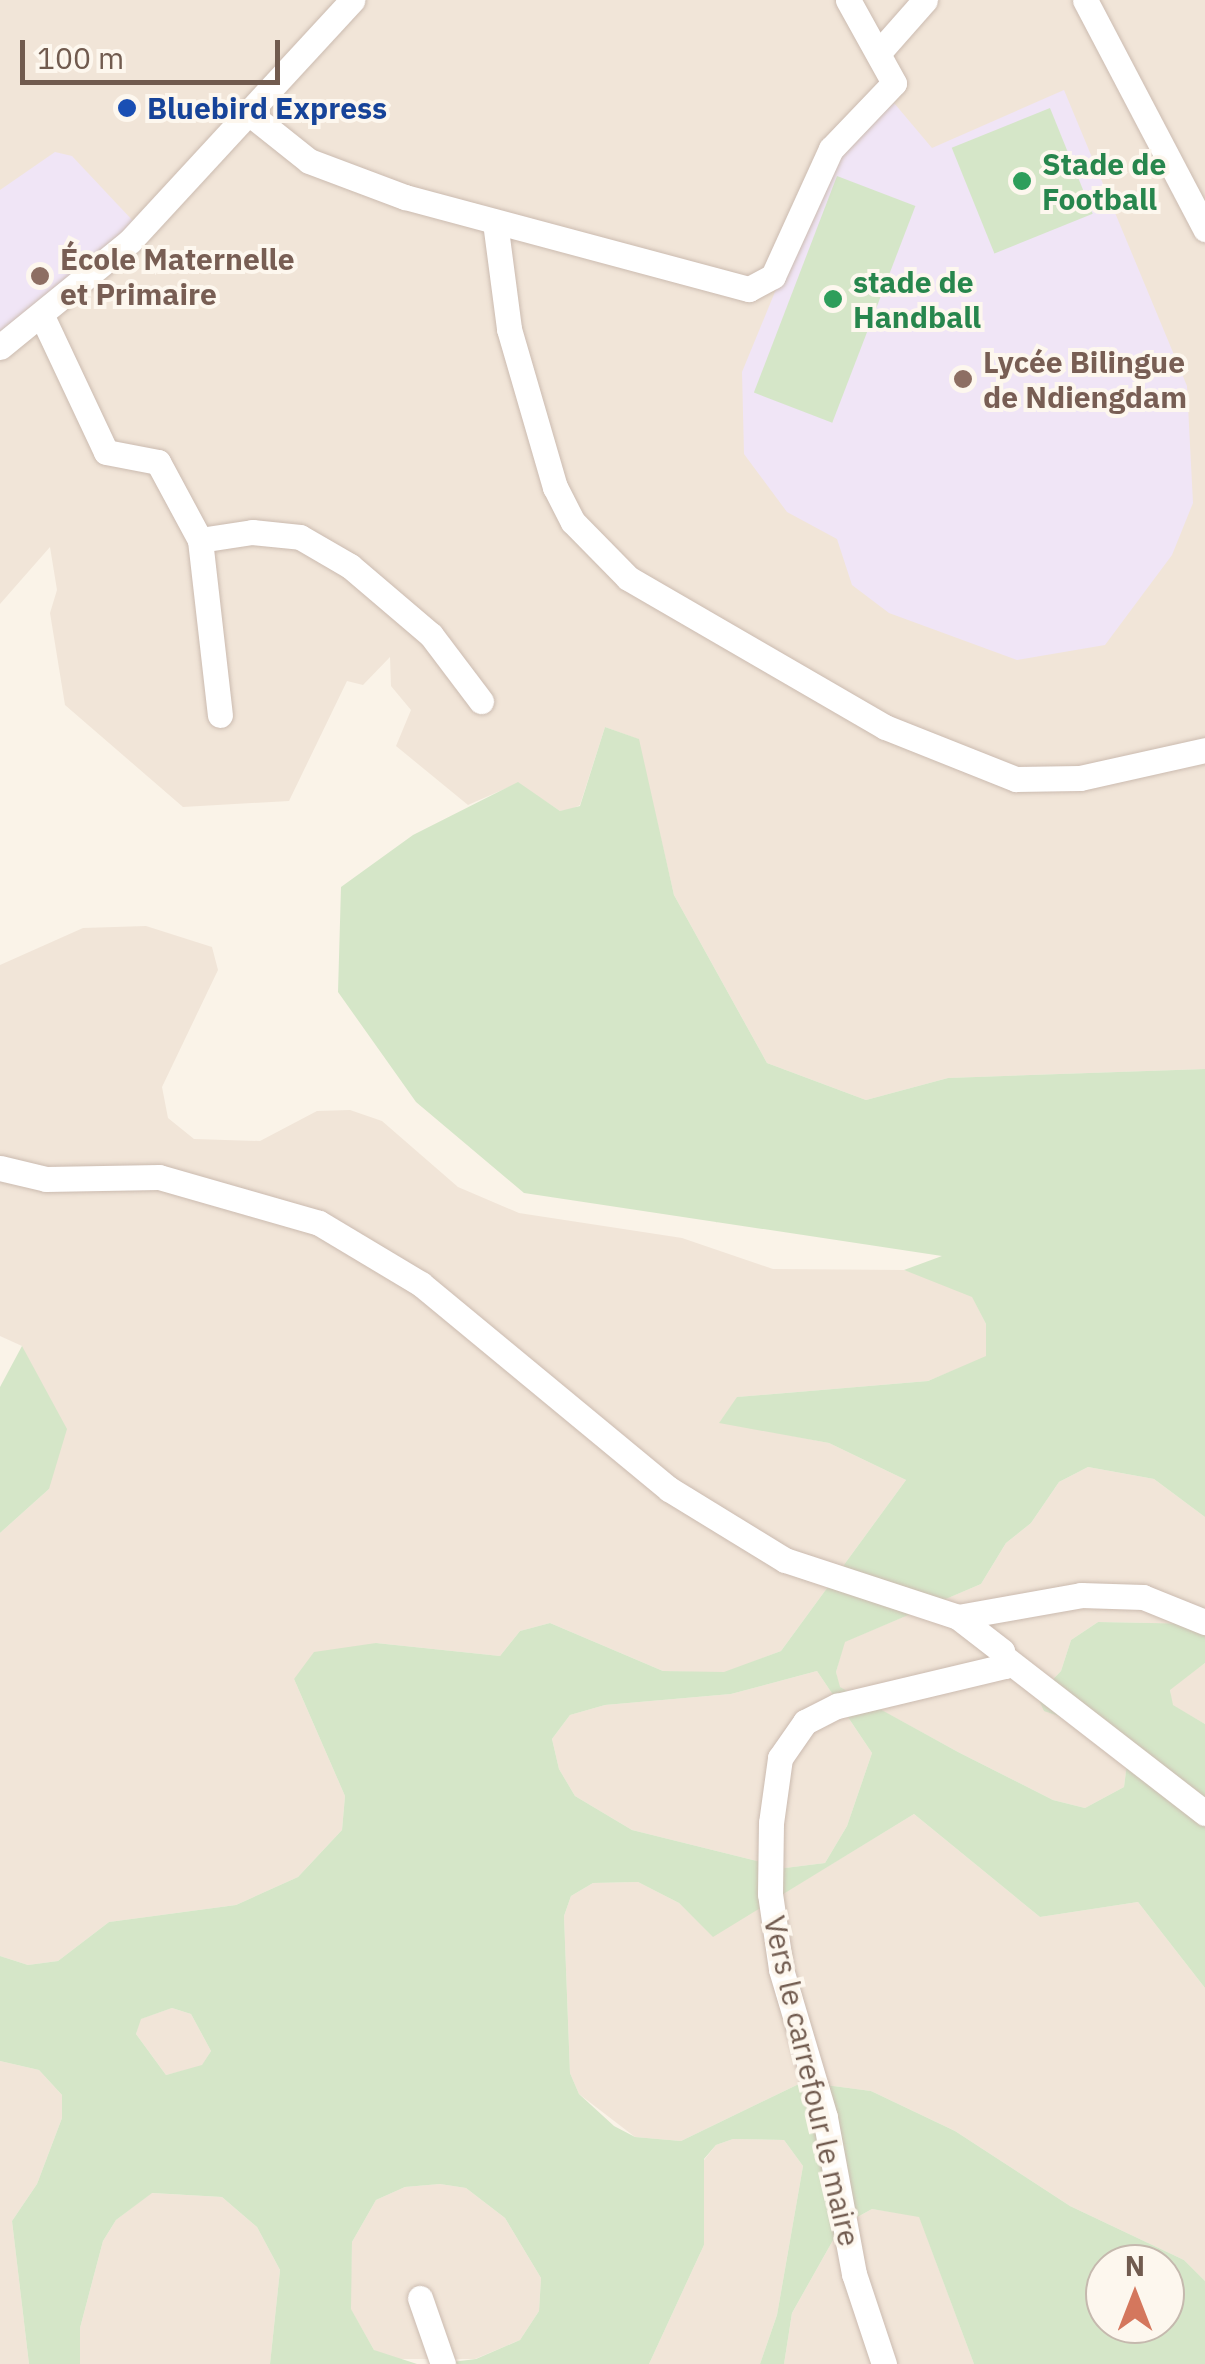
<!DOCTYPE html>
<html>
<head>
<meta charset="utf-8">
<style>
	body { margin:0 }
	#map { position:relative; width:1205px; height:2364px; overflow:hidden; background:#faf3e8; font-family:"IBM Plex Sans",sans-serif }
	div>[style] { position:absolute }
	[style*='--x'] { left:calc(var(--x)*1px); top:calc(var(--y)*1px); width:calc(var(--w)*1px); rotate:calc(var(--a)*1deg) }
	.residential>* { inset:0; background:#f1e5d8 }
	.education>* { inset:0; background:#f0e5f6 }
	.green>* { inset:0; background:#d5e6c8; transform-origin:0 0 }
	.roads { filter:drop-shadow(0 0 2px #cbbbb0) drop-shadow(0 0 2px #cbbbb0) }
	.minor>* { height:25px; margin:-12.5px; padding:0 12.5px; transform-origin:12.5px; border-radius:12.5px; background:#fff }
	.dots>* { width:28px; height:28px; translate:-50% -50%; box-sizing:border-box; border:5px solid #fdf7ee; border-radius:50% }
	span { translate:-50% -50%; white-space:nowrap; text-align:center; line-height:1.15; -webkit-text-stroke:8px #fdf7ee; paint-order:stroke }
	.transit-label { font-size:30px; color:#164399; font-weight:700 }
	.left { translate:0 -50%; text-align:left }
	.leisure-label { font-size:30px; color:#27864d; font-weight:700 }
	.education-label { font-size:30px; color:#785e54; font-weight:700 }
	.street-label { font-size:30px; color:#715b4f }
	.north { position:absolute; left:1085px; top:2244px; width:100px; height:100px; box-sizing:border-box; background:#fdf7ee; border:2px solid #c5b9ae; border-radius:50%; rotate:0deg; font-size:28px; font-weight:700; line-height:40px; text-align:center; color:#715b4f }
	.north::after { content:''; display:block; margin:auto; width:35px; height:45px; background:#d4775d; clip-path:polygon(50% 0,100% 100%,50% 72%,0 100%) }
	.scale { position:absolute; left:20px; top:40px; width:260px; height:45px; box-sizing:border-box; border:5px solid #715b4f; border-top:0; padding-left:12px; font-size:30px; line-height:35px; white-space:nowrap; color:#715b4f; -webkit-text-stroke:8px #fdf7ee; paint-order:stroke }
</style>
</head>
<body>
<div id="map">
	<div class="residential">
		<i style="clip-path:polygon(0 0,1205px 0,1205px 1069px,948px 1078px,866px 1100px,767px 1063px,674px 895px,638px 739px,605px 727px,580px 805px,570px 810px,560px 811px,518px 783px,468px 805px,396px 746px,411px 710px,391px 686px,390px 657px,363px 685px,347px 681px,289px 801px,183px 807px,65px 705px,50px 613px,57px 590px,50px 547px,0 604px)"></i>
		<i style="clip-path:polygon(146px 926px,212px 947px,218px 970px,162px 1087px,168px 1118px,194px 1139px,260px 1141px,317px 1111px,350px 1110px,382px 1121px,458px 1187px,519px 1213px,682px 1238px,773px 1269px,904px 1270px,938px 1281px,972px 1296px,986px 1324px,986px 1357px,928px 1381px,738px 1397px,720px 1422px,829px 1443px,906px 1480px,781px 1651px,724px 1673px,663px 1671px,550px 1623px,520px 1631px,500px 1656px,376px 1643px,294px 1679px,345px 1796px,342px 1830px,298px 1877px,236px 1905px,109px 1922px,58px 1961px,28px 1965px,0 1956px,0 1533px,49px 1489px,22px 1346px,0 1336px,0 965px,83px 928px)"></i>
		<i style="clip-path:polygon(1088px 1467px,1154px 1479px,1205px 1517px,1205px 1624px,1098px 1622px,1071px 1640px,1061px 1671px,1037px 1696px,1105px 1732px,1128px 1755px,1124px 1787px,1085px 1808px,1053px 1800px,958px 1752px,839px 1687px,836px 1672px,844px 1642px,981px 1584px,1006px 1543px,1031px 1523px,1059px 1482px)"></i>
		<i style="clip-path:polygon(1205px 1663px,1205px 1724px,1172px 1705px,1170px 1689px)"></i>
		<i style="clip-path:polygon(817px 1671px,872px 1753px,847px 1826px,825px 1863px,785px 1868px,632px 1830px,575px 1796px,559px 1769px,552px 1739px,570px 1715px,605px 1705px,731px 1694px)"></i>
		<i style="clip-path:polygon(914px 1814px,1040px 1917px,1138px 1902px,1205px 1988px,1205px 2281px,1184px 2260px,1070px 2206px,955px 2131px,871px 2091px,803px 2082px,681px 2141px,635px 2137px,579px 2094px,570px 2073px,564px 1916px,571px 1896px,593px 1883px,638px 1882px,679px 1903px,713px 1936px)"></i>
		<i style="clip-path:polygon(172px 2008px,191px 2014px,211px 2051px,202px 2066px,166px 2075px,136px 2034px,140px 2019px)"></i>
		<i style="clip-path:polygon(0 2061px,39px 2070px,62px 2095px,62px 2118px,37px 2184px,12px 2221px,29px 2364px,0 2364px)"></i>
		<i style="clip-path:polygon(733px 2139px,784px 2140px,803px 2166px,777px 2315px,760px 2364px,649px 2364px,704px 2245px,704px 2160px,716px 2145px)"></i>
		<i style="clip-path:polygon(440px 2184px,466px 2188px,505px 2218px,541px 2278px,539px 2311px,520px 2340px,475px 2359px,388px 2359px,374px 2350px,350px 2308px,352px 2242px,376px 2200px,405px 2187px)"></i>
		<i style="clip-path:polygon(151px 2193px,222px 2197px,257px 2227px,280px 2270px,270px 2364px,80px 2364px,80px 2328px,103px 2241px,116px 2220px)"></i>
		<i style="clip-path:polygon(872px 2209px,919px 2216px,974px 2364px,784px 2364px,792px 2313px,841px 2226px)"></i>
	</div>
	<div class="education">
		<i style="clip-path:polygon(1064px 90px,1187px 386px,1193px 503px,1172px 555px,1105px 645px,1017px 660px,889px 613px,852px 585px,837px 539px,787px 512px,744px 454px,742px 372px,828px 163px,894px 103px,932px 148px)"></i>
		<i style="clip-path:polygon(55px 152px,72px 156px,134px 222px,0 341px,0 190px)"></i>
	</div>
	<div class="green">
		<i style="left:1050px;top:108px;width:114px;height:106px;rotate:68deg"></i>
		<i style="left:837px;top:176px;width:84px;height:232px;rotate:21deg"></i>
		<i style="clip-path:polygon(evenodd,605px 727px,639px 739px,674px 895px,767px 1063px,866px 1100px,948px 1078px,1205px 1069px,1205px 1517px,1154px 1479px,1088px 1467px,1059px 1482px,1031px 1523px,1006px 1543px,981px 1584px,845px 1642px,836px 1672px,840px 1687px,958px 1752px,1053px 1800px,1085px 1808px,1124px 1787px,1128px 1755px,1105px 1732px,1044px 1711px,1037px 1696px,1061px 1671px,1071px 1640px,1098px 1622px,1205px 1624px,1205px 1663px,1170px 1690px,1173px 1705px,1205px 1724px,1205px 1988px,1138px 1902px,1040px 1917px,914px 1814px,713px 1937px,679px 1903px,638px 1882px,593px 1883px,571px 1896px,564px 1916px,570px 2073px,579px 2094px,614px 2126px,635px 2137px,681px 2141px,803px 2082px,871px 2091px,955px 2131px,1070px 2206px,1184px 2260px,1205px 2281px,1205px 2364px,974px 2364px,919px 2217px,872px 2209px,841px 2226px,792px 2313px,784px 2364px,760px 2364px,777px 2315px,803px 2166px,784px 2140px,733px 2139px,716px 2145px,704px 2159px,704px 2245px,649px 2364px,436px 2364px,476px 2359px,520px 2340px,539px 2311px,541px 2278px,505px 2218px,466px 2188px,440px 2184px,405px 2187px,376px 2200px,352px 2242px,351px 2309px,374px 2350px,417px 2364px,270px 2364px,280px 2270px,257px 2227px,222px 2197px,152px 2193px,116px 2220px,103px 2241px,80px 2328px,80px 2364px,29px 2364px,12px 2221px,37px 2184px,62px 2118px,62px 2095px,39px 2070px,0 2061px,0 1956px,28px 1965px,58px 1961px,109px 1922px,236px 1905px,298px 1877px,342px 1830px,345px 1796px,294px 1679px,314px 1652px,376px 1643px,500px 1656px,520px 1631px,550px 1623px,663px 1671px,724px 1672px,781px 1651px,906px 1480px,829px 1443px,719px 1423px,737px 1397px,928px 1381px,986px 1356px,986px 1324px,972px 1297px,904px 1270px,942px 1256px,524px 1193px,416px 1102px,338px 992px,341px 887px,413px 835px,518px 782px,560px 811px,580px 806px,605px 727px,817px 1671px,872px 1753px,847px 1826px,825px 1863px,785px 1868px,632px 1830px,575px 1796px,559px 1769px,552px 1739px,570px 1715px,605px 1705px,731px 1694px,817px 1671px,605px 727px,172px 2008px,191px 2014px,211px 2051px,202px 2065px,166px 2075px,136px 2034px,141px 2019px,172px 2008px,605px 727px,1105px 2264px,1165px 2264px,1165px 2324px,1105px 2324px,1105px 2264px)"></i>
		<i style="clip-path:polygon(22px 1346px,67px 1429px,49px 1489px,0 1533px,0 1387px)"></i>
	</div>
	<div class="roads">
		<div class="minor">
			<i style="--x:1085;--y:0;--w:259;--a:62.3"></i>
			<i style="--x:880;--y:51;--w:68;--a:-48.6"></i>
			<i style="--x:250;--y:114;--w:75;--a:38.5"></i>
			<i style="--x:309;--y:161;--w:103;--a:20.6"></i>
			<i style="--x:405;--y:197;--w:356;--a:15"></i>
			<i style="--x:749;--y:289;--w:27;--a:-28"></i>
			<i style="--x:773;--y:276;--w:140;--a:-65.5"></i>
			<i style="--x:831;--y:149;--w:91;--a:-46.3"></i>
			<i style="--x:894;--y:83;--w:95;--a:-119"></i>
			<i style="--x:495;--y:222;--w:108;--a:82.5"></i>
			<i style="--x:509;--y:329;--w:165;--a:73.8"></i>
			<i style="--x:555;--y:487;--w:39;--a:63"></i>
			<i style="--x:573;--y:522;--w:78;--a:45.5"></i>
			<i style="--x:628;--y:578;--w:297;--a:30.1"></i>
			<i style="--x:885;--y:727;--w:141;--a:21.7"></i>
			<i style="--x:1016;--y:779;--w:64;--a:-0.9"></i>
			<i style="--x:1080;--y:778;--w:128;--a:-12.6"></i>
			<i style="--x:42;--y:316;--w:150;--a:64.8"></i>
			<i style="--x:106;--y:452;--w:53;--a:10.9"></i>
			<i style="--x:158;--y:462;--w:89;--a:61.7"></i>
			<i style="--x:200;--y:540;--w:176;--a:83.5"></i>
			<i style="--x:0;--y:347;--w:168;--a:-39.2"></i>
			<i style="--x:130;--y:241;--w:328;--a:-47.3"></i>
			<i style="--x:200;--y:540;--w:53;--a:-8.7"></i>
			<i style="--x:252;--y:532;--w:48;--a:5.9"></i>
			<i style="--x:300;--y:537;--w:58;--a:30.1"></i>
			<i style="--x:350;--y:566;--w:106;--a:40.4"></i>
			<i style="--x:431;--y:635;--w:83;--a:52.9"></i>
			<i style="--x:0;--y:1168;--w:47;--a:13.4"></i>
			<i style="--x:46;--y:1179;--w:113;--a:-1"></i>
			<i style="--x:159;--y:1177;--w:166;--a:16"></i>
			<i style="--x:319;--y:1223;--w:119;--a:30.9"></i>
			<i style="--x:421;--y:1284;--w:322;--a:39.6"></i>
			<i style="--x:669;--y:1489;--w:136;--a:31.5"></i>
			<i style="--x:785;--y:1560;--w:182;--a:18.2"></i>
			<i style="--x:958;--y:1617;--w:125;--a:-10.1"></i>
			<i style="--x:1081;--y:1595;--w:62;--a:1.8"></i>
			<i style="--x:1143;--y:1597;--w:67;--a:22"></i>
			<i style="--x:1005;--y:1658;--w:253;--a:37.8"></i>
			<i style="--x:420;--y:2298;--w:70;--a:70.8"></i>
			<i style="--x:884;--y:2364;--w:95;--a:-108.4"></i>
			<i style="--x:854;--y:2274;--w:160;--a:-100.5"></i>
			<i style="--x:825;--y:2117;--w:154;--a:-106.6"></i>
			<i style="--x:781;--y:1969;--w:76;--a:-98.3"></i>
			<i style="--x:770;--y:1894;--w:71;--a:-89.2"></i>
			<i style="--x:771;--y:1823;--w:66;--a:-82.1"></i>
			<i style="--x:780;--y:1758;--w:44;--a:-55.2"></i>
			<i style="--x:805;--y:1722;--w:36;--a:-27"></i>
			<i style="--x:837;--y:1706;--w:173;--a:-13.4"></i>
			<i style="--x:1005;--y:1666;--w:15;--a:-101"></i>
			<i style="--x:1002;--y:1651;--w:56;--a:-142.3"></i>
		</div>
	</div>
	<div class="dots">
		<i style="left:127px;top:108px;background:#1a4fb4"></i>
		<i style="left:1022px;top:181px;background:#2e9e5b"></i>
		<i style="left:40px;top:276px;background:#8d6e63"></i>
		<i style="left:833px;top:299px;background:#2e9e5b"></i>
		<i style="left:963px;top:379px;background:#8d6e63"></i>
	</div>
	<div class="transit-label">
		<span class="left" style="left:147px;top:108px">Bluebird Express</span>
	</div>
	<div class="leisure-label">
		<span class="left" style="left:1042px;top:181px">Stade de<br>Football</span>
		<span class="left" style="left:853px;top:299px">stade de<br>Handball</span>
	</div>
	<div class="education-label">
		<span class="left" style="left:60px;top:276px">École Maternelle<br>et Primaire</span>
		<span class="left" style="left:983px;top:379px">Lycée Bilingue<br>de Ndiengdam</span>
	</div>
	<div class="street-label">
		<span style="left:812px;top:2081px;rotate:77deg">Vers le carrefour le maire</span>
	</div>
	<div class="north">N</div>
	<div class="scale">100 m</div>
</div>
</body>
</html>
